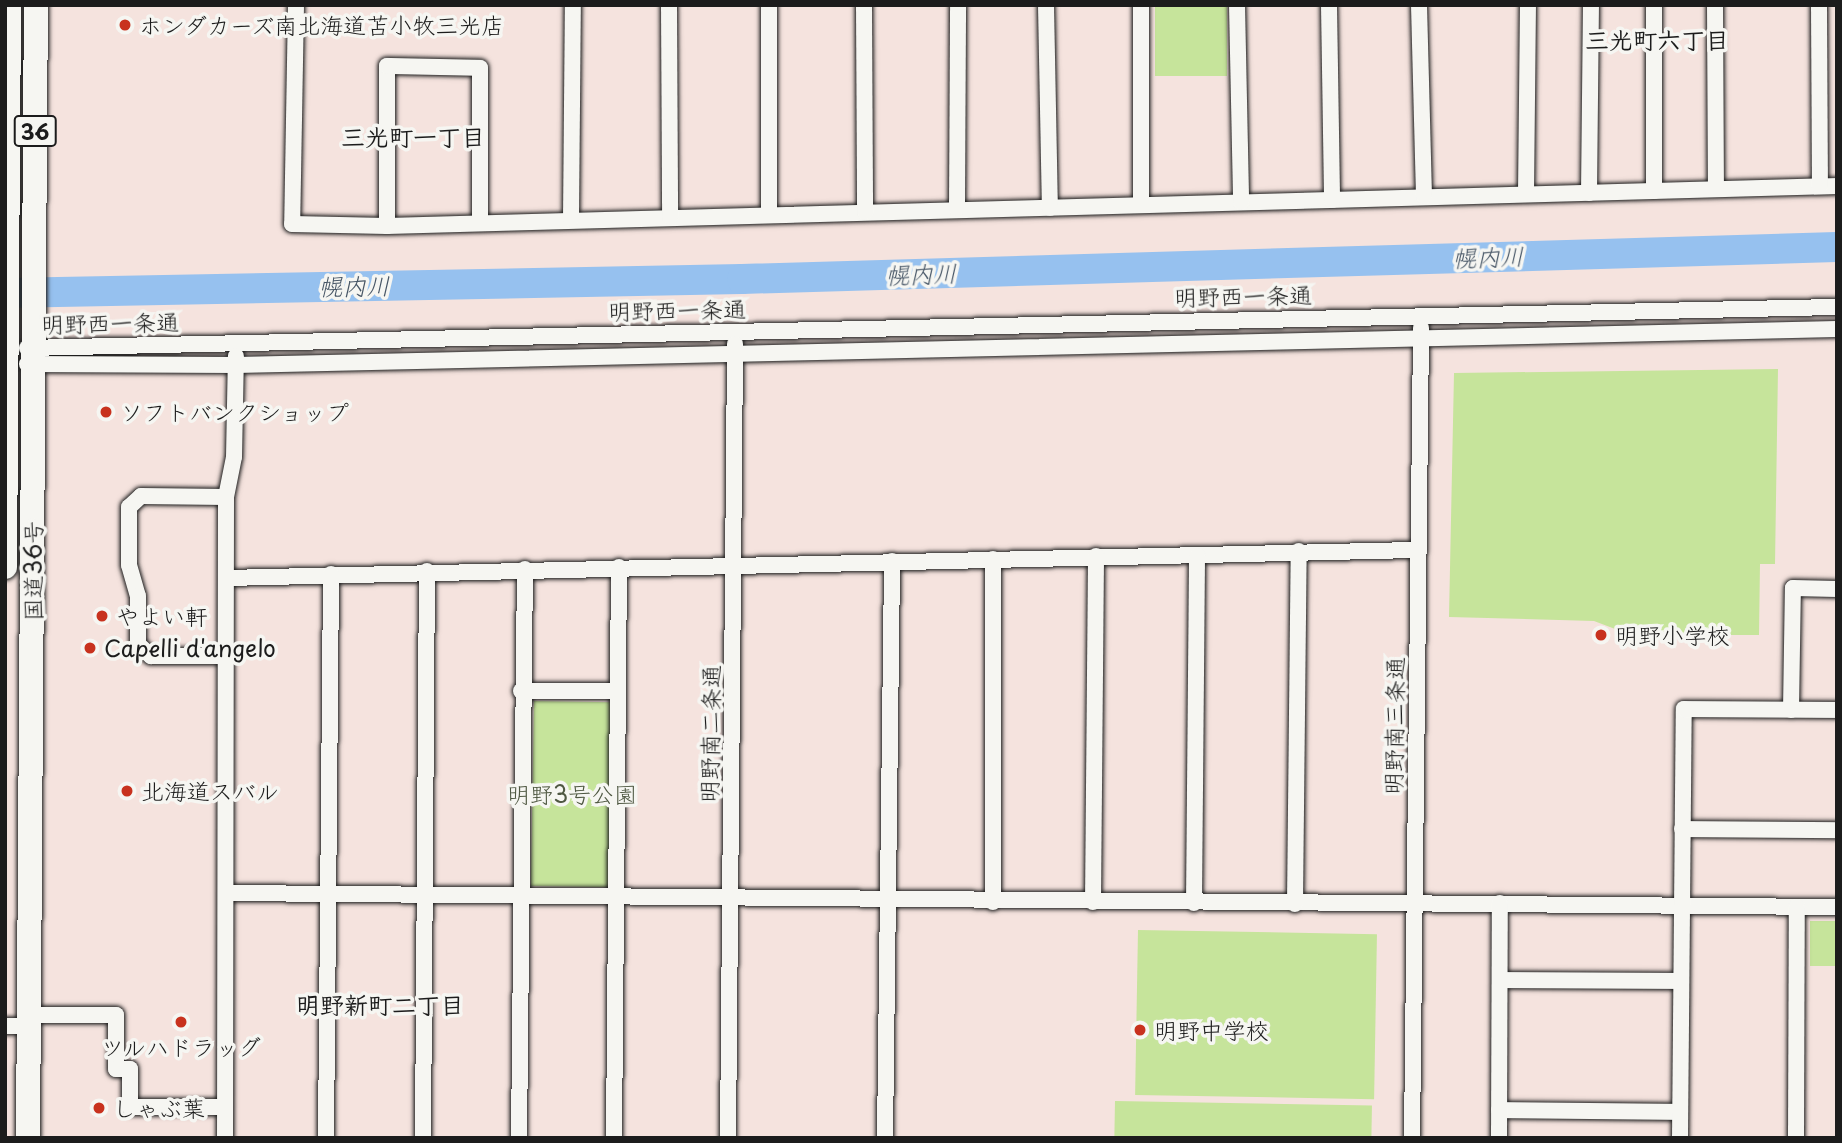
<!DOCTYPE html>
<html>
<head>
<meta charset="utf-8">
<style>
	body { margin:0 }
	#map { position:relative; width:1842px; height:1143px; overflow:hidden; background:#f5e3de; font-family:"Playpen Sans","Klee One",sans-serif }
	div>[style] { position:absolute }
	[style*='--x'] { left:calc(var(--x)*1px); top:calc(var(--y)*1px); width:calc(var(--w)*1px); rotate:calc(var(--a)*1deg) }
	.green>* { inset:0; background:#c6e49b; transform-origin:0 0 }
	.river>* { height:30px; margin:-15px; padding:0 15px; transform-origin:15px; border-radius:15px; background:#96c1ef }
	.roads { filter:drop-shadow(0 0 2px #1c1c1c) drop-shadow(0 0 2px #1c1c1c) }
	.minor>* { height:16px; margin:-8px; padding:0 8px; transform-origin:8px; border-radius:8px; background:#f6f6f2 }
	.highway>* { height:24px; margin:-12px; padding:0 12px; transform-origin:12px; border-radius:12px; background:#f6f6f2 }
	.dots>* { width:19px; height:19px; translate:-50% -50%; box-sizing:border-box; border:4px solid #f6f6f2; border-radius:50% }
	span { translate:-50% -50%; white-space:nowrap; text-align:center; line-height:1.15; -webkit-text-stroke:7px #f6f6f2; paint-order:stroke }
	.shield-label span { padding:2px 5px; background:#f6f6f2; border:2px solid; border-radius:5px; -webkit-text-stroke-width:0 }
	.shield-label { font-size:21px; color:#1c1c1c; font-weight:700 }
	.poi-label { font-size:23px; color:#1c1c1c }
	.left { translate:0 -50%; text-align:left }
	.street-label { font-size:23px; color:#1c1c1c }
	.park-label { font-size:23px; color:#4f5842 }
	.neighbourhood-label { font-size:24px; color:#1c1c1c; font-weight:700 }
	.water-label { font-size:24px; color:#475666; font-style:italic }
	.frame { position:absolute; inset:0; border:7px solid #1c1c1c; pointer-events:none }
</style>
</head>
<body>
<div id="map">
	<div class="green">
		<i style="left:1155px;top:5px;width:72px;height:71px"></i>
		<i style="clip-path:polygon(1778px 369px,1775px 564px,1760px 564px,1759px 635px,1631px 635px,1594px 621px,1449px 617px,1454px 373px)"></i>
		<i style="left:534px;top:701px;width:78px;height:185px;rotate:1deg"></i>
		<i style="left:1810px;top:921px;width:27px;height:45px"></i>
		<i style="left:1138px;top:930px;width:239px;height:165px;rotate:1deg"></i>
		<i style="left:1115px;top:1101px;width:257px;height:37px;rotate:1deg"></i>
	</div>
	<div class="river">
		<i style="--x:5;--y:293;--w:737;--a:-1.09"></i>
		<i style="--x:742;--y:279;--w:1095;--a:-1.67"></i>
	</div>
	<div class="roads">
		<div class="minor">
			<i style="--x:296;--y:5;--w:219;--a:91"></i>
			<i style="--x:292;--y:224;--w:95;--a:1.2"></i>
			<i style="--x:387;--y:226;--w:1451;--a:-1.58"></i>
			<i style="--x:669;--y:5;--w:212;--a:89.7"></i>
			<i style="--x:769;--y:5;--w:209;--a:90"></i>
			<i style="--x:864;--y:5;--w:207;--a:89.7"></i>
			<i style="--x:1046;--y:5;--w:203;--a:88.9"></i>
			<i style="--x:1237;--y:5;--w:197;--a:88.8"></i>
			<i style="--x:1329;--y:5;--w:195;--a:89.1"></i>
			<i style="--x:1419;--y:5;--w:191;--a:88.5"></i>
			<i style="--x:1715;--y:5;--w:184;--a:89.7"></i>
			<i style="--x:1819;--y:5;--w:181;--a:89.7"></i>
			<i style="--x:1654;--y:191;--w:186;--a:-90"></i>
			<i style="--x:1589;--y:193;--w:188;--a:-89.4"></i>
			<i style="--x:1526;--y:194;--w:189;--a:-89.4"></i>
			<i style="--x:1141;--y:204;--w:199;--a:-90"></i>
			<i style="--x:957;--y:208;--w:203;--a:-89.7"></i>
			<i style="--x:571;--y:219;--w:214;--a:-89.5"></i>
			<i style="--x:387;--y:226;--w:160;--a:-90"></i>
			<i style="--x:387;--y:66;--w:93;--a:1.2"></i>
			<i style="--x:480;--y:68;--w:154;--a:90"></i>
			<i style="--x:27;--y:348;--w:1810;--a:-1.3"></i>
			<i style="--x:27;--y:364;--w:209;--a:0.3"></i>
			<i style="--x:236;--y:365;--w:1601;--a:-1.29"></i>
			<i style="--x:226;--y:497;--w:85;--a:-179.3"></i>
			<i style="--x:141;--y:496;--w:16;--a:137"></i>
			<i style="--x:129;--y:507;--w:58;--a:90"></i>
			<i style="--x:129;--y:565;--w:32;--a:74"></i>
			<i style="--x:138;--y:596;--w:48;--a:90"></i>
			<i style="--x:138;--y:644;--w:18;--a:43"></i>
			<i style="--x:151;--y:656;--w:75;--a:0"></i>
			<i style="--x:226;--y:578;--w:1192;--a:-1.35"></i>
			<i style="--x:521;--y:691;--w:97;--a:0"></i>
			<i style="--x:1791;--y:710;--w:122;--a:-89.1"></i>
			<i style="--x:1793;--y:588;--w:44;--a:1.3"></i>
			<i style="--x:1682;--y:829;--w:155;--a:0.4"></i>
			<i style="--x:228;--y:893;--w:1609;--a:0.5"></i>
			<i style="--x:993;--y:902;--w:343;--a:-90"></i>
			<i style="--x:1093;--y:902;--w:346;--a:-89.5"></i>
			<i style="--x:1194;--y:903;--w:347;--a:-89.5"></i>
			<i style="--x:1295;--y:904;--w:353;--a:-89.4"></i>
			<i style="--x:1500;--y:980;--w:181;--a:0.3"></i>
			<i style="--x:30;--y:1015;--w:86;--a:0"></i>
			<i style="--x:116;--y:1015;--w:54;--a:90"></i>
			<i style="--x:116;--y:1069;--w:14;--a:0"></i>
			<i style="--x:130;--y:1069;--w:38;--a:90"></i>
			<i style="--x:130;--y:1107;--w:95;--a:0"></i>
			<i style="--x:5;--y:1026;--w:24;--a:0"></i>
			<i style="--x:1499;--y:1110;--w:181;--a:0.6"></i>
			<i style="--x:225;--y:1138;--w:641;--a:-89.91"></i>
			<i style="--x:226;--y:497;--w:41;--a:-78.7"></i>
			<i style="--x:234;--y:457;--w:101;--a:-88.9"></i>
			<i style="--x:326;--y:1138;--w:564;--a:-89.49"></i>
			<i style="--x:423;--y:1138;--w:567;--a:-89.6"></i>
			<i style="--x:519;--y:1138;--w:569;--a:-89.4"></i>
			<i style="--x:614;--y:1138;--w:571;--a:-89.5"></i>
			<i style="--x:728;--y:1138;--w:794;--a:-89.49"></i>
			<i style="--x:885;--y:1138;--w:577;--a:-89.3"></i>
			<i style="--x:1412;--y:1138;--w:810;--a:-89.36"></i>
			<i style="--x:1499;--y:1138;--w:235;--a:-89.8"></i>
			<i style="--x:1680;--y:1138;--w:429;--a:-89.5"></i>
			<i style="--x:1684;--y:709;--w:153;--a:0.4"></i>
			<i style="--x:1796;--y:1138;--w:231;--a:-89.8"></i>
		</div>
		<div class="highway">
			<i style="--x:5;--y:567;--w:562;--a:-89.59"></i>
			<i style="--x:28;--y:1138;--w:1133;--a:-89.6"></i>
		</div>
	</div>
	<div class="dots">
		<i style="left:125px;top:25px;background:#c8321e"></i>
		<i style="left:106px;top:412px;background:#c8321e"></i>
		<i style="left:102px;top:616px;background:#c8321e"></i>
		<i style="left:1601px;top:635px;background:#c8321e"></i>
		<i style="left:90px;top:648px;background:#c8321e"></i>
		<i style="left:127px;top:791px;background:#c8321e"></i>
		<i style="left:181px;top:1022px;background:#c8321e"></i>
		<i style="left:1140px;top:1030px;background:#c8321e"></i>
		<i style="left:99px;top:1108px;background:#c8321e"></i>
	</div>
	<div class="shield-label">
		<span style="left:35px;top:131px">36</span>
	</div>
	<div class="poi-label">
		<span class="left" style="left:139px;top:25px">ホンダカーズ南北海道苫小牧三光店</span>
		<span class="left" style="left:120px;top:412px">ソフトバンクショップ</span>
		<span class="left" style="left:116px;top:616px">やよい軒</span>
		<span class="left" style="left:1615px;top:635px">明野小学校</span>
		<span class="left" style="left:104px;top:648px">Capelli d'angelo</span>
		<span class="left" style="left:141px;top:791px">北海道スバル</span>
		<span class="left" style="left:1154px;top:1030px">明野中学校</span>
		<span style="left:181px;top:1047px">ツルハドラッグ</span>
		<span class="left" style="left:113px;top:1108px">しゃぶ葉</span>
	</div>
	<div class="street-label">
		<span style="left:1243px;top:296px;rotate:-1deg">明野西一条通</span>
		<span style="left:677px;top:310px;rotate:-1deg">明野西一条通</span>
		<span style="left:110px;top:323px;rotate:-1deg">明野西一条通</span>
		<span style="left:33px;top:571px;rotate:-90deg">国道36号</span>
		<span style="left:1394px;top:726px;rotate:-89deg">明野南三条通</span>
		<span style="left:710px;top:734px;rotate:-89deg">明野南二条通</span>
	</div>
	<div class="park-label">
		<span style="left:572px;top:794px">明野3号公園</span>
	</div>
	<div class="neighbourhood-label">
		<span style="left:1657px;top:40px">三光町六丁目</span>
		<span style="left:413px;top:137px">三光町一丁目</span>
		<span style="left:380px;top:1005px">明野新町二丁目</span>
	</div>
	<div class="water-label">
		<span style="left:1488px;top:257px;rotate:-2deg">幌内川</span>
		<span style="left:921px;top:274px;rotate:-2deg">幌内川</span>
		<span style="left:354px;top:286px;rotate:-1deg">幌内川</span>
	</div>
	<div class="frame"></div>
</div>
</body>
</html>
